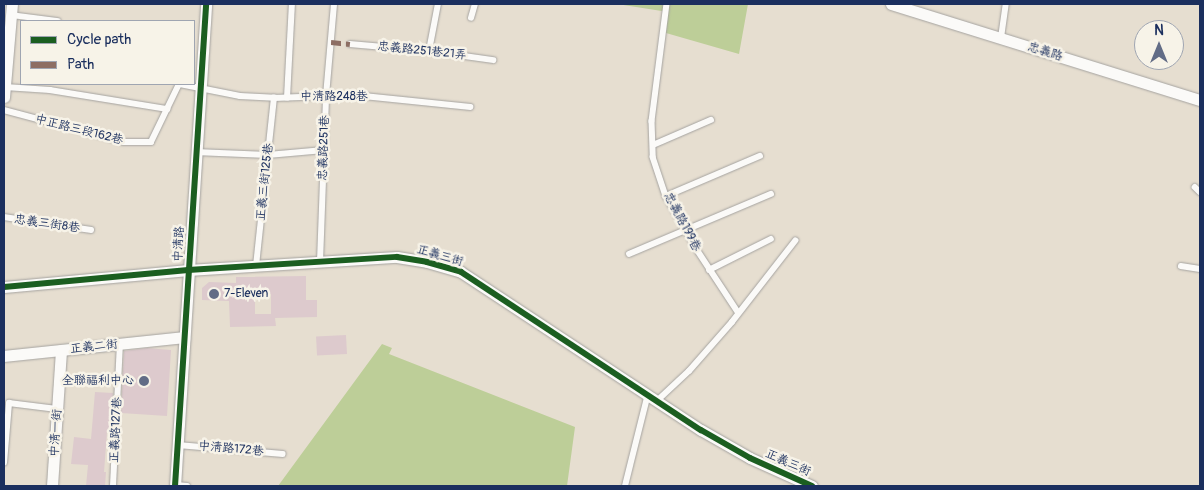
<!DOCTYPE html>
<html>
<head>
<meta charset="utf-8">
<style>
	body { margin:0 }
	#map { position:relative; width:1204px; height:490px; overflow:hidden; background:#e6ded0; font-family:Pangolin,"LXGW WenKai TC",sans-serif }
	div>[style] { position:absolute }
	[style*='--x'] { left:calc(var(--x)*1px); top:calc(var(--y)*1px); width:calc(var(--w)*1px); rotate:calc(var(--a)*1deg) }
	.green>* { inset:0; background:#bdce98 }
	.building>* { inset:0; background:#ddcacd; transform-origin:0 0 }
	.roads { filter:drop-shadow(0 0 1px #a5a3a0) drop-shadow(0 0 1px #a5a3a0) }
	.service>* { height:5.5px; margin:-2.75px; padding:0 2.75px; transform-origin:2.75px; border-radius:2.75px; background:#fbfaf8 }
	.minor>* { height:11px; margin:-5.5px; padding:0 5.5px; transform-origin:5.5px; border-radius:5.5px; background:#fbfaf8 }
	.quiet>* { height:5px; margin-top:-2.5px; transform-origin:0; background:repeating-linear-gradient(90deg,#8d6e63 0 10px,transparent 0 15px) }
	.cycleway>* { height:6px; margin:-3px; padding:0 3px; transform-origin:3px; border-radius:3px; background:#1b5e20 }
	.dots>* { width:14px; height:14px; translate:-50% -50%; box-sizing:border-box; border:2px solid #f7f3e8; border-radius:50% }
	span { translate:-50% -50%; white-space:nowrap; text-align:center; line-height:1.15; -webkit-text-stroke:5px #f7f3e8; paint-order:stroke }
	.street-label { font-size:12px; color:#1b2f5e }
	.poi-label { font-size:12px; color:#1b2f5e }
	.left { translate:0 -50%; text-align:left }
	.right { translate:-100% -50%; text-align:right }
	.frame { position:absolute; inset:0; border:5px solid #1b2f5e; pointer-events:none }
	.legend { position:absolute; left:20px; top:20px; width:175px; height:65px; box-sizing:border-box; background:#f7f3e8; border:1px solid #9fa5b1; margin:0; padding:6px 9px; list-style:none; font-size:15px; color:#1b2f5e }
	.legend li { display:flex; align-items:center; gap:10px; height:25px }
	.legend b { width:25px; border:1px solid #9fa5b1 }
	.north { position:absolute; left:1134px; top:20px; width:50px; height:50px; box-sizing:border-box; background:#f7f3e8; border:1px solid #9fa5b1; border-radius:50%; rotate:0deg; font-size:14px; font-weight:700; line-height:20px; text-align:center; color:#1b2f5e }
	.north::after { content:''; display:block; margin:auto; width:18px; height:22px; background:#626c86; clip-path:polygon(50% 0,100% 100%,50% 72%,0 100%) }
</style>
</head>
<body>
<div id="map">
	<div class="green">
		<i style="clip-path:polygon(617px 4px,748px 4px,739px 54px,666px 33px,668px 12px)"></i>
		<i style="clip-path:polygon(382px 344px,392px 348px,389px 354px,575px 427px,567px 486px,278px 486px)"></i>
	</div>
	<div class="building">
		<i style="clip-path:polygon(evenodd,306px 276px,306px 300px,317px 300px,317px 317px,275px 318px,276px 326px,230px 327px,229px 301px,202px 300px,202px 288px,209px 282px,236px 283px,236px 277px,306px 276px,255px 294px,271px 294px,271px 314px,255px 314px,255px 294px)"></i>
		<i style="left:346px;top:335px;width:19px;height:30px;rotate:87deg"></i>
		<i style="clip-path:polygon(147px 348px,171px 350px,167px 416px,121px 413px,124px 351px)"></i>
		<i style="clip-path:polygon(95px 392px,113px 393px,110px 432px,107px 432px,104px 472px,106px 472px,105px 486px,86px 486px,88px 465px,71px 464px,74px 437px,91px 439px)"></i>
	</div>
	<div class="roads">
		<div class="service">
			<i style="--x:667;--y:4;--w:118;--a:97.3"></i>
			<i style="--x:652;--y:121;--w:36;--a:88"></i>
			<i style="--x:653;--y:157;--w:41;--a:71.6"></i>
			<i style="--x:666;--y:196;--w:60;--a:60"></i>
			<i style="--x:696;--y:248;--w:77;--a:56.7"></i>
			<i style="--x:11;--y:15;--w:47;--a:7.3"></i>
			<i style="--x:471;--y:18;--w:15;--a:-74"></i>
			<i style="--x:1001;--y:38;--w:34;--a:-82"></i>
			<i style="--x:350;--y:44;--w:79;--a:5.1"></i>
			<i style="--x:429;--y:51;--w:65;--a:8"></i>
			<i style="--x:429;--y:51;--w:48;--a:-79.2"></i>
			<i style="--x:180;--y:84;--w:61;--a:11.3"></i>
			<i style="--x:240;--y:96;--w:34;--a:3"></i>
			<i style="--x:274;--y:98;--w:80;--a:-2.1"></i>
			<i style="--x:354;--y:95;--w:117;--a:5.9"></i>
			<i style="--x:5;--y:87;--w:45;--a:3.8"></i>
			<i style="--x:50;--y:90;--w:119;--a:9.2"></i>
			<i style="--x:287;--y:98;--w:94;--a:-87"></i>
			<i style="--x:4;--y:110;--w:124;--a:14.9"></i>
			<i style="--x:124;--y:142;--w:27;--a:0"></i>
			<i style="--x:151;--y:142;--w:64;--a:-64.2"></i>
			<i style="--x:653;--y:145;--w:63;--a:-23.3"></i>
			<i style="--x:195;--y:152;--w:73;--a:2.4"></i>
			<i style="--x:268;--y:155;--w:56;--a:-5.1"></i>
			<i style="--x:1195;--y:187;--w:7;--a:45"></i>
			<i style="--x:666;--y:196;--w:102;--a:-23.1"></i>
			<i style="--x:4;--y:217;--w:88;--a:8.5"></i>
			<i style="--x:629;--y:254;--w:154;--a:-22.9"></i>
			<i style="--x:320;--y:262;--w:166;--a:-87.9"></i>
			<i style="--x:326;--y:96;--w:92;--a:-85"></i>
			<i style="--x:256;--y:266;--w:169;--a:-83.9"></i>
			<i style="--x:1181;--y:266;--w:19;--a:9"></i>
			<i style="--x:709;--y:270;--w:69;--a:-26.6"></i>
			<i style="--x:658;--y:400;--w:42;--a:-43.1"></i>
			<i style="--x:689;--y:371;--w:65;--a:-48.7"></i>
			<i style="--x:732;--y:322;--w:103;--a:-52.1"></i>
			<i style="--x:178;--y:445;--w:105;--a:4.9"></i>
			<i style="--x:4;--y:463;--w:60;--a:-85.2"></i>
			<i style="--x:9;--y:403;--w:48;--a:7.1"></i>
			<i style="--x:176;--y:485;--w:11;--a:5"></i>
			<i style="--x:113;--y:486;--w:142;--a:-87.2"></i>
			<i style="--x:625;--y:486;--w:95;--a:-76"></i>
		</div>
		<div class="minor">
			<i style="--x:891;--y:4;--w:324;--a:17.3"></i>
			<i style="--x:4;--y:97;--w:93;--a:-85.1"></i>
			<i style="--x:4;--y:287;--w:185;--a:-5.3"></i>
			<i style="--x:188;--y:270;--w:209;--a:-3.6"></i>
			<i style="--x:397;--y:257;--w:30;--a:9"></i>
			<i style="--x:427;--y:262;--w:35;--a:16"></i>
			<i style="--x:461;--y:272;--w:287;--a:33.4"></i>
			<i style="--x:701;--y:430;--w:56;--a:29.7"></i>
			<i style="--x:750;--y:458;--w:68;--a:24.3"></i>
			<i style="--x:4;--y:356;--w:181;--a:-6"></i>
			<i style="--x:52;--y:486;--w:136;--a:-86.2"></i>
			<i style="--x:175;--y:486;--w:483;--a:-86.3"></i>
		</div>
	</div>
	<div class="quiet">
		<i style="--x:331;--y:42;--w:19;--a:6"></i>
	</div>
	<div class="cycleway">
		<i style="--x:4;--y:287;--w:185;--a:-5.3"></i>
		<i style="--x:188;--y:270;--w:209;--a:-3.6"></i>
		<i style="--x:397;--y:257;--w:30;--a:9"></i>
		<i style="--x:427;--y:262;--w:35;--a:16"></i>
		<i style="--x:461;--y:272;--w:287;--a:33.4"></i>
		<i style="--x:701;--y:430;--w:56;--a:29.7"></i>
		<i style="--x:750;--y:458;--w:68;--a:24.3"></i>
		<i style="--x:175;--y:486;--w:483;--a:-86.3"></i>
	</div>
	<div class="dots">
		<i style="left:214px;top:294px;background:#626c86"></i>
		<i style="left:144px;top:381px;background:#626c86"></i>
	</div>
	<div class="street-label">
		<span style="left:422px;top:51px;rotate:6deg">忠義路251巷21弄</span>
		<span style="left:1045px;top:52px;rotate:17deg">忠義路</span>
		<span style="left:334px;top:97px">中清路248巷</span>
		<span style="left:79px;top:130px;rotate:14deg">中正路三段162巷</span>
		<span style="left:324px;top:148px;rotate:-88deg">忠義路251巷</span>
		<span style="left:265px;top:182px;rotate:-84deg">正義三街125巷</span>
		<span style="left:682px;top:222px;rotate:62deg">忠義路199巷</span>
		<span style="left:47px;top:224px;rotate:8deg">忠義三街8巷</span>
		<span style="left:179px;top:244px;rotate:-87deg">中清路</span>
		<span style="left:440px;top:256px;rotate:16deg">正義三街</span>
		<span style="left:94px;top:347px;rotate:-6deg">正義二街</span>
		<span style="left:116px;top:430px;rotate:-87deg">正義路127巷</span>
		<span style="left:56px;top:433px;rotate:-86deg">中清一街</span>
		<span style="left:231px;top:449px;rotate:5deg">中清路172巷</span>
		<span style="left:788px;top:463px;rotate:24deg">正義三街</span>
	</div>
	<div class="poi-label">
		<span class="left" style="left:224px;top:294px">7-Eleven</span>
		<span class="right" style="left:134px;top:381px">全聯福利中心</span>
	</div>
	<div class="frame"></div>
	<ul class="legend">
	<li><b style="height:6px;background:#1b5e20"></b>Cycle path</li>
	<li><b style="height:6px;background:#8d6e63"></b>Path</li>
	</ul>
	<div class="north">N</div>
</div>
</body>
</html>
